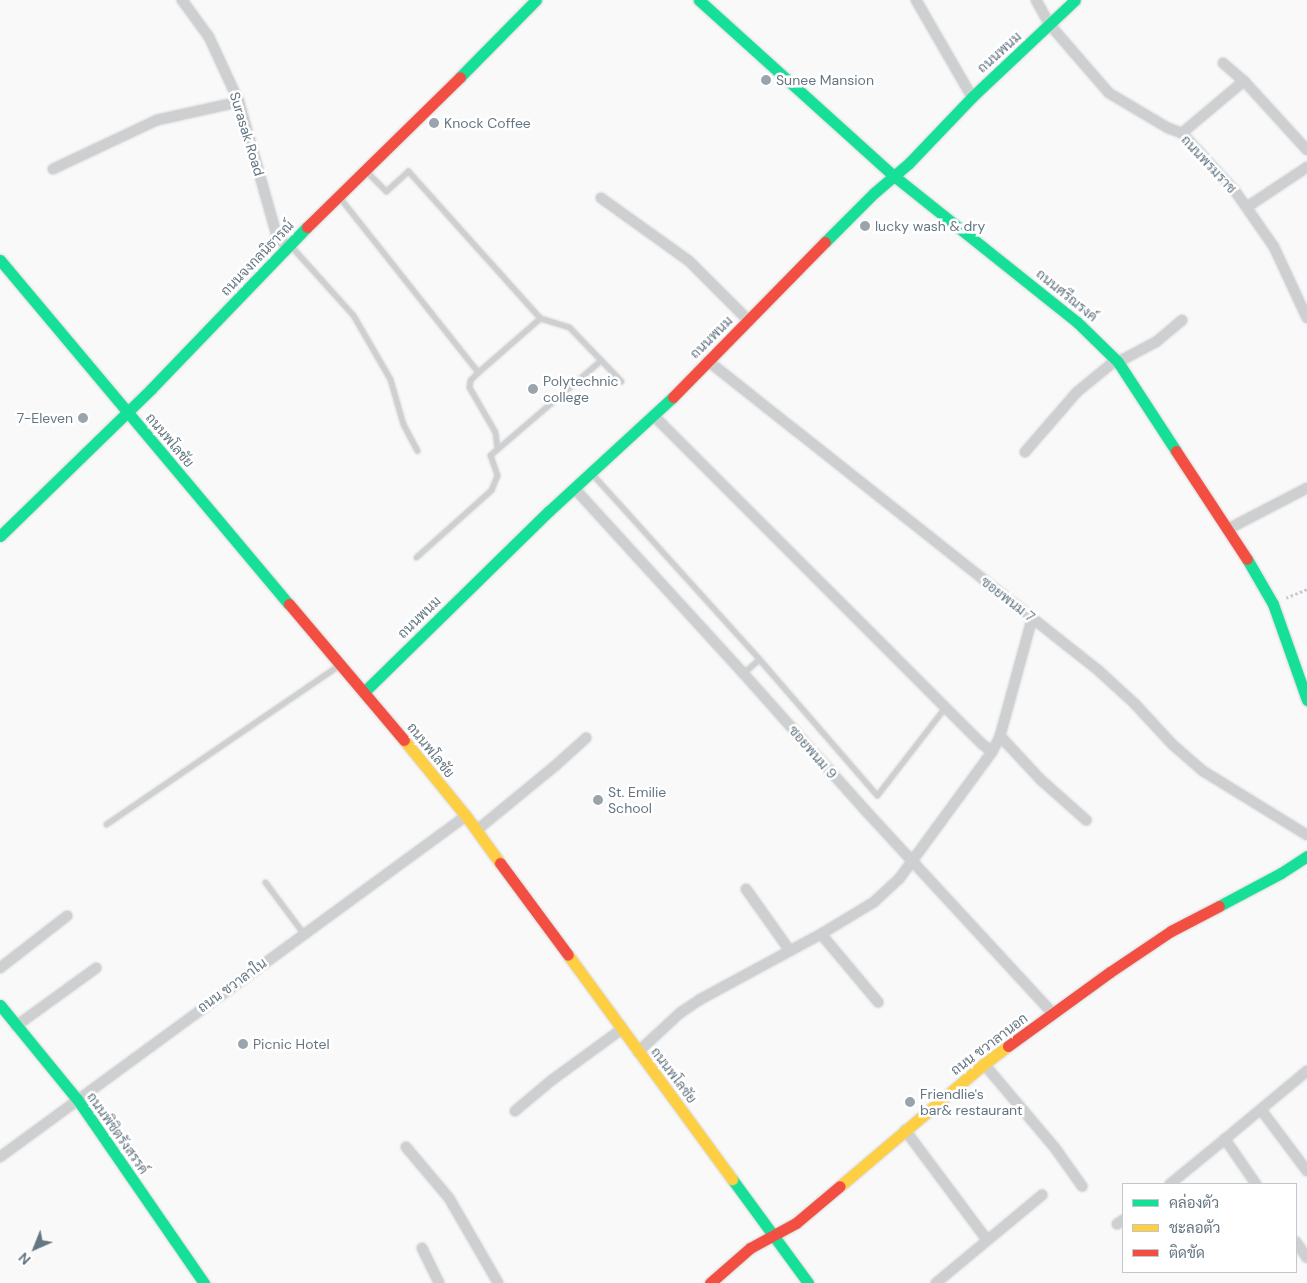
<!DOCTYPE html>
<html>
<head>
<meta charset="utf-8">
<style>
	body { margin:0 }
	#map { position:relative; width:1307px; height:1283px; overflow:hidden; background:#f9f9f9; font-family:"DM Sans",Sarabun,sans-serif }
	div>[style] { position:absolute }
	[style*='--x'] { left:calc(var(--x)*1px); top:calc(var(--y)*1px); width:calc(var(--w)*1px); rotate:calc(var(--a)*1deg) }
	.path>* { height:2.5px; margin-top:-1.25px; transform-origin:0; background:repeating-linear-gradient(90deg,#cbcccd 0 2.5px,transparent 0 5px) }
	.roads { filter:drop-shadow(0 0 1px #d5d6d7) drop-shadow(0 0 1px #d5d6d7) }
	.lane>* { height:5px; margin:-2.5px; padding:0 2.5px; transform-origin:2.5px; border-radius:2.5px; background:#cecfd0 }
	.street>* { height:10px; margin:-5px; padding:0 5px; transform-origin:5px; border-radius:5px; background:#cecfd0 }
	.fast>* { height:11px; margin:-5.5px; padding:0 5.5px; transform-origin:5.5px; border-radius:5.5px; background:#16e098 }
	.slow>* { height:11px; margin:-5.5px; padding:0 5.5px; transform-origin:5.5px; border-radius:5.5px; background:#ffcf43 }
	.jam>* { height:11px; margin:-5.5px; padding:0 5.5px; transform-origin:5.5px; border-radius:5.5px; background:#f24e42 }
	.dots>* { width:14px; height:14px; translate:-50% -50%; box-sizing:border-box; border:2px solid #fff; border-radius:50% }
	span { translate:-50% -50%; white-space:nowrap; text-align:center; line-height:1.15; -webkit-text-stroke:5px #fff; paint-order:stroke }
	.street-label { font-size:14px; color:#657683 }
	.poi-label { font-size:14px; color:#657683 }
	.left { translate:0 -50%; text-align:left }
	.right { translate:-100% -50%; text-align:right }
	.legend { position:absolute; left:1122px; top:1183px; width:175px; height:90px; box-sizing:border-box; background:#fff; border:1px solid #c1c8cd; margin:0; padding:6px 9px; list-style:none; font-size:15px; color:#657683 }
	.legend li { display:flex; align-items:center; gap:10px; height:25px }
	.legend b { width:25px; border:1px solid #c1c8cd }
	.north { position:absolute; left:10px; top:1223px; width:50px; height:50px; -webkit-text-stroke:4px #fff; paint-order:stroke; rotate:224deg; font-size:14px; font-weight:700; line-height:20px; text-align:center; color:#657683 }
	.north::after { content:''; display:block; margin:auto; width:18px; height:22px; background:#657683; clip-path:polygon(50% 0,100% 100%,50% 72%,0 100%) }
</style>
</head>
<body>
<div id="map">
	<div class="path">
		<i style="--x:1286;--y:598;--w:23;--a:-23"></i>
	</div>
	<div class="roads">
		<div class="lane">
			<i style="--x:340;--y:198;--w:222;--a:51.6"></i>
			<i style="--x:478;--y:372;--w:82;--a:-41.1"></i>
			<i style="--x:540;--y:318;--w:198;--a:-131.9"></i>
			<i style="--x:408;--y:171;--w:30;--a:138"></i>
			<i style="--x:386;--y:191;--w:27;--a:-135"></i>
			<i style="--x:290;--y:245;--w:94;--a:48"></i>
			<i style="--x:353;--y:315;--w:74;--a:60"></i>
			<i style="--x:390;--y:379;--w:47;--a:73.9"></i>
			<i style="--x:403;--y:424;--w:30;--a:62"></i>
			<i style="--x:540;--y:318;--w:30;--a:17"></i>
			<i style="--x:569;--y:327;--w:75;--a:46.1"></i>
			<i style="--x:478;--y:372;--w:11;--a:135"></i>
			<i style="--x:470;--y:380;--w:7;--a:98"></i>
			<i style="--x:469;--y:387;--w:52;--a:60"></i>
			<i style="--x:495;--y:432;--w:16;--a:83"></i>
			<i style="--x:593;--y:475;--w:248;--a:47.9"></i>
			<i style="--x:759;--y:659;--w:180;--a:49.1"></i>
			<i style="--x:877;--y:795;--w:111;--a:-52.3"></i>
			<i style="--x:416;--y:557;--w:101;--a:-41.8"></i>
			<i style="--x:491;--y:490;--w:16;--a:-68"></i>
			<i style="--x:497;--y:475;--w:21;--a:-109"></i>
			<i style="--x:490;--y:455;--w:146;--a:-40.6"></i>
			<i style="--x:743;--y:673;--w:21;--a:-41"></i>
			<i style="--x:106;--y:824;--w:282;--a:-34.3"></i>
			<i style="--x:265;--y:882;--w:64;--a:53.3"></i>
		</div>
		<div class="street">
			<i style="--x:182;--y:0;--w:46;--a:53.9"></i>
			<i style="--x:209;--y:37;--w:72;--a:65.2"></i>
			<i style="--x:239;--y:102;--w:136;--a:74.2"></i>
			<i style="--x:276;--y:233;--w:18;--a:52"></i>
			<i style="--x:916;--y:0;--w:112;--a:60"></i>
			<i style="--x:1036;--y:0;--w:29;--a:61"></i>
			<i style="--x:1050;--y:25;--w:90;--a:49.1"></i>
			<i style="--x:1109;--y:93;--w:69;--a:30.7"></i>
			<i style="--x:1168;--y:128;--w:15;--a:20"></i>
			<i style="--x:1182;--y:133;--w:79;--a:47.6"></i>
			<i style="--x:1235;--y:191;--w:68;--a:55.1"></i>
			<i style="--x:1274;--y:247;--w:78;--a:65.1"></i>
			<i style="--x:1223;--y:63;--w:28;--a:41"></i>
			<i style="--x:1244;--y:81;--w:93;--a:47.6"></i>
			<i style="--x:1182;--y:133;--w:81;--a:-40"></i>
			<i style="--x:53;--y:169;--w:115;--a:-25.2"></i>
			<i style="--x:157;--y:120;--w:84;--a:-12.4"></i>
			<i style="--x:601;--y:198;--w:108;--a:35.6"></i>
			<i style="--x:689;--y:261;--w:85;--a:45"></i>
			<i style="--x:1247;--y:207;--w:72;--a:-33.7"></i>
			<i style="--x:708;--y:361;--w:499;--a:38.4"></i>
			<i style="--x:1099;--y:671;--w:49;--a:42.5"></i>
			<i style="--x:1135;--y:704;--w:56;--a:47.2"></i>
			<i style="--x:1173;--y:745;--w:40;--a:41"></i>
			<i style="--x:1203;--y:771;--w:122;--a:31.6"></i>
			<i style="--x:1118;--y:362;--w:43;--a:-27.8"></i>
			<i style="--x:1156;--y:342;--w:34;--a:-40"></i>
			<i style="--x:654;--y:416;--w:462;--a:45"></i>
			<i style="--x:981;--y:743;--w:14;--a:39"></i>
			<i style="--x:1025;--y:452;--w:79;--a:-49.1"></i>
			<i style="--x:1077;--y:392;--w:50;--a:-39.4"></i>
			<i style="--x:575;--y:489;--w:249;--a:47.6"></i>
			<i style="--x:743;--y:673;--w:185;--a:48.3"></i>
			<i style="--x:866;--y:811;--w:276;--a:47.3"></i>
			<i style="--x:1228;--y:529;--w:89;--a:-27.4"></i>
			<i style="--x:1000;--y:736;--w:59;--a:47.1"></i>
			<i style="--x:1040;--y:779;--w:62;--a:41.7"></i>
			<i style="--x:477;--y:830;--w:101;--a:-39.4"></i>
			<i style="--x:555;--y:766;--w:42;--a:-42.1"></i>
			<i style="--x:746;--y:889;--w:76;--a:54.6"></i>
			<i style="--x:821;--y:934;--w:89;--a:50"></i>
			<i style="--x:0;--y:968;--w:85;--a:-37.8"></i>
			<i style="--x:16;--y:1026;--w:99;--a:-35.9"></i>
			<i style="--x:638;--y:1052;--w:57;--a:-42.9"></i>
			<i style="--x:680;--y:1013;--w:23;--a:-34"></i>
			<i style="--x:699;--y:1000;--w:139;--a:-28.4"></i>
			<i style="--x:821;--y:934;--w:62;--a:-31.1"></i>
			<i style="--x:874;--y:902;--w:34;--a:-43"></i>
			<i style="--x:899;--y:879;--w:157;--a:-53.8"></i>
			<i style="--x:992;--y:752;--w:18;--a:-63"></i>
			<i style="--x:1000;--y:736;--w:121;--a:-74.7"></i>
			<i style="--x:984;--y:1064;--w:110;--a:49.8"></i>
			<i style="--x:1055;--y:1148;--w:47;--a:54.6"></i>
			<i style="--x:515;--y:1111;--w:48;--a:-40"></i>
			<i style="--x:552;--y:1080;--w:87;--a:-36.1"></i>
			<i style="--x:1262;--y:1111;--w:75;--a:53.1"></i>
			<i style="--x:905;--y:1130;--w:137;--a:53.3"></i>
			<i style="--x:406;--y:1147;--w:67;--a:49.9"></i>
			<i style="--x:449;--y:1198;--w:98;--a:60"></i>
			<i style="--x:0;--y:1157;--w:577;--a:-36.2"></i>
			<i style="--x:1170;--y:1184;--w:71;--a:-39.3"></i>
			<i style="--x:1256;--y:1184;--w:55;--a:-124.6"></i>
			<i style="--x:1225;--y:1139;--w:107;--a:-39.7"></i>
			<i style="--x:1117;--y:1224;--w:7;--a:-34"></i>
			<i style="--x:1296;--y:1242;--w:19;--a:55"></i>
			<i style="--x:422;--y:1248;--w:39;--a:64"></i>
			<i style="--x:936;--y:1283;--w:138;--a:-39.7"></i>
		</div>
		<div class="fast">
			<i style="--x:699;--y:0;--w:263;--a:42.1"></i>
			<i style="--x:894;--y:176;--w:234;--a:38.6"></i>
			<i style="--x:1077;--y:322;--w:57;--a:44.3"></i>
			<i style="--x:1118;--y:362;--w:106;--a:56.9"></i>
			<i style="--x:460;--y:77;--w:108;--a:-45.4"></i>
			<i style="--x:825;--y:242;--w:69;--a:-45"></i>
			<i style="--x:874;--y:193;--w:46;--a:-40.6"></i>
			<i style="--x:909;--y:163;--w:91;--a:-46.3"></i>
			<i style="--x:972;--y:97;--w:141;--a:-43.3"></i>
			<i style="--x:0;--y:260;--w:449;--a:50"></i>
			<i style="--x:0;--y:536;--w:211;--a:-44.2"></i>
			<i style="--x:151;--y:389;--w:225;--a:-46.1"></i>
			<i style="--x:1247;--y:559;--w:52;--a:60"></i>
			<i style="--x:1273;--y:604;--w:102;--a:70.5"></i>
			<i style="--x:364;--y:692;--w:259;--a:-44.4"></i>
			<i style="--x:549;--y:511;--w:168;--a:-42.6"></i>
			<i style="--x:1219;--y:906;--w:70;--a:-28"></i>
			<i style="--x:1281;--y:873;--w:31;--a:-33"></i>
			<i style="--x:0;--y:1005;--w:122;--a:50.7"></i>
			<i style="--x:77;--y:1099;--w:224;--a:55.4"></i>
			<i style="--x:732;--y:1179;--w:129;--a:53.8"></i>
		</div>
		<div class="slow">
			<i style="--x:404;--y:740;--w:98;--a:50.8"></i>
			<i style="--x:466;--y:816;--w:58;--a:54.1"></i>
			<i style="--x:568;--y:955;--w:278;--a:53.8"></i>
			<i style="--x:840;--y:1186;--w:189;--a:-40.3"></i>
			<i style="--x:984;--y:1064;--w:30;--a:-37"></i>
		</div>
		<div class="jam">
			<i style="--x:307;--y:227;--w:214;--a:-44.4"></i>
			<i style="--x:673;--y:397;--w:217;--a:-45.6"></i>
			<i style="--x:1176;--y:451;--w:129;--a:56.7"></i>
			<i style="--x:289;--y:604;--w:178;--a:49.8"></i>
			<i style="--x:500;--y:863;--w:114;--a:53.5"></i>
			<i style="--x:1008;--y:1046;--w:126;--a:-36"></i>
			<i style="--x:1110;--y:972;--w:73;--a:-33.9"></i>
			<i style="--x:1171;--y:931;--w:54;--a:-27.5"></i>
			<i style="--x:710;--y:1283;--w:53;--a:-41.2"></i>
			<i style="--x:750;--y:1248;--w:52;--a:-28.5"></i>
			<i style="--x:796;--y:1223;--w:57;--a:-40.1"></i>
		</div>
	</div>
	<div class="dots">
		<i style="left:766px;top:80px;background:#99a4ac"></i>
		<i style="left:434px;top:123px;background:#99a4ac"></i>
		<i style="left:865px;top:226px;background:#99a4ac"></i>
		<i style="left:533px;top:389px;background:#99a4ac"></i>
		<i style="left:83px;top:418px;background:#99a4ac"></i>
		<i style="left:598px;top:800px;background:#99a4ac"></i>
		<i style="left:243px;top:1044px;background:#99a4ac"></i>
		<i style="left:910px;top:1102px;background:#99a4ac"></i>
	</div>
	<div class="street-label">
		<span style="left:999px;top:52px;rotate:-42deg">ถนนพนม</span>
		<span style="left:247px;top:134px;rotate:73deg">Surasak Road</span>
		<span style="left:1209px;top:164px;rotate:47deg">ถนนพรมราช</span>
		<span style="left:257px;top:258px;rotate:-46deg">ถนนจงกลนิธารณ์</span>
		<span style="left:1067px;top:295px;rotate:39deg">ถนนศรีณรงค์</span>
		<span style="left:711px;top:337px;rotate:-45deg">ถนนพนม</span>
		<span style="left:170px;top:440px;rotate:50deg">ถนนพโลชัย</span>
		<span style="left:1008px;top:599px;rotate:38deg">ซอยพนม 7</span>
		<span style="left:419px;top:617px;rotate:-44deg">ถนนพนม</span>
		<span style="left:431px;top:750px;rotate:51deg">ถนนพโลชัย</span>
		<span style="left:813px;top:752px;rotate:49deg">ซอยพนม 9</span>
		<span style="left:232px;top:985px;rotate:-36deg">ถนน ชวาลาใน</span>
		<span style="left:989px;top:1044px;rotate:-37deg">ถนน ชวาลานอก</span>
		<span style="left:674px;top:1075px;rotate:53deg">ถนนพโลชัย</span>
		<span style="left:118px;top:1133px;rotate:55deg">ถนนพิชิตรังสรรค์</span>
	</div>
	<div class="poi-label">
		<span class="left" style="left:776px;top:80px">Sunee Mansion</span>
		<span class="left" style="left:444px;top:123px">Knock Coffee</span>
		<span class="left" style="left:875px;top:226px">lucky wash &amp; dry</span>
		<span class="left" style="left:543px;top:389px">Polytechnic<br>college</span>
		<span class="right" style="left:73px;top:418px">7-Eleven</span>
		<span class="left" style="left:608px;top:800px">St. Emilie<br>School</span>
		<span class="left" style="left:253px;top:1044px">Picnic Hotel</span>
		<span class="left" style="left:920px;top:1102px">Friendlie's<br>bar&amp; restaurant</span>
	</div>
	<ul class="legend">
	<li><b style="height:6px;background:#16e098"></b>คล่องตัว</li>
	<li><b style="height:6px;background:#ffcf43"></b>ชะลอตัว</li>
	<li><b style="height:6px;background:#f24e42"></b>ติดขัด</li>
	</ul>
	<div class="north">N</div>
</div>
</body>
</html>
